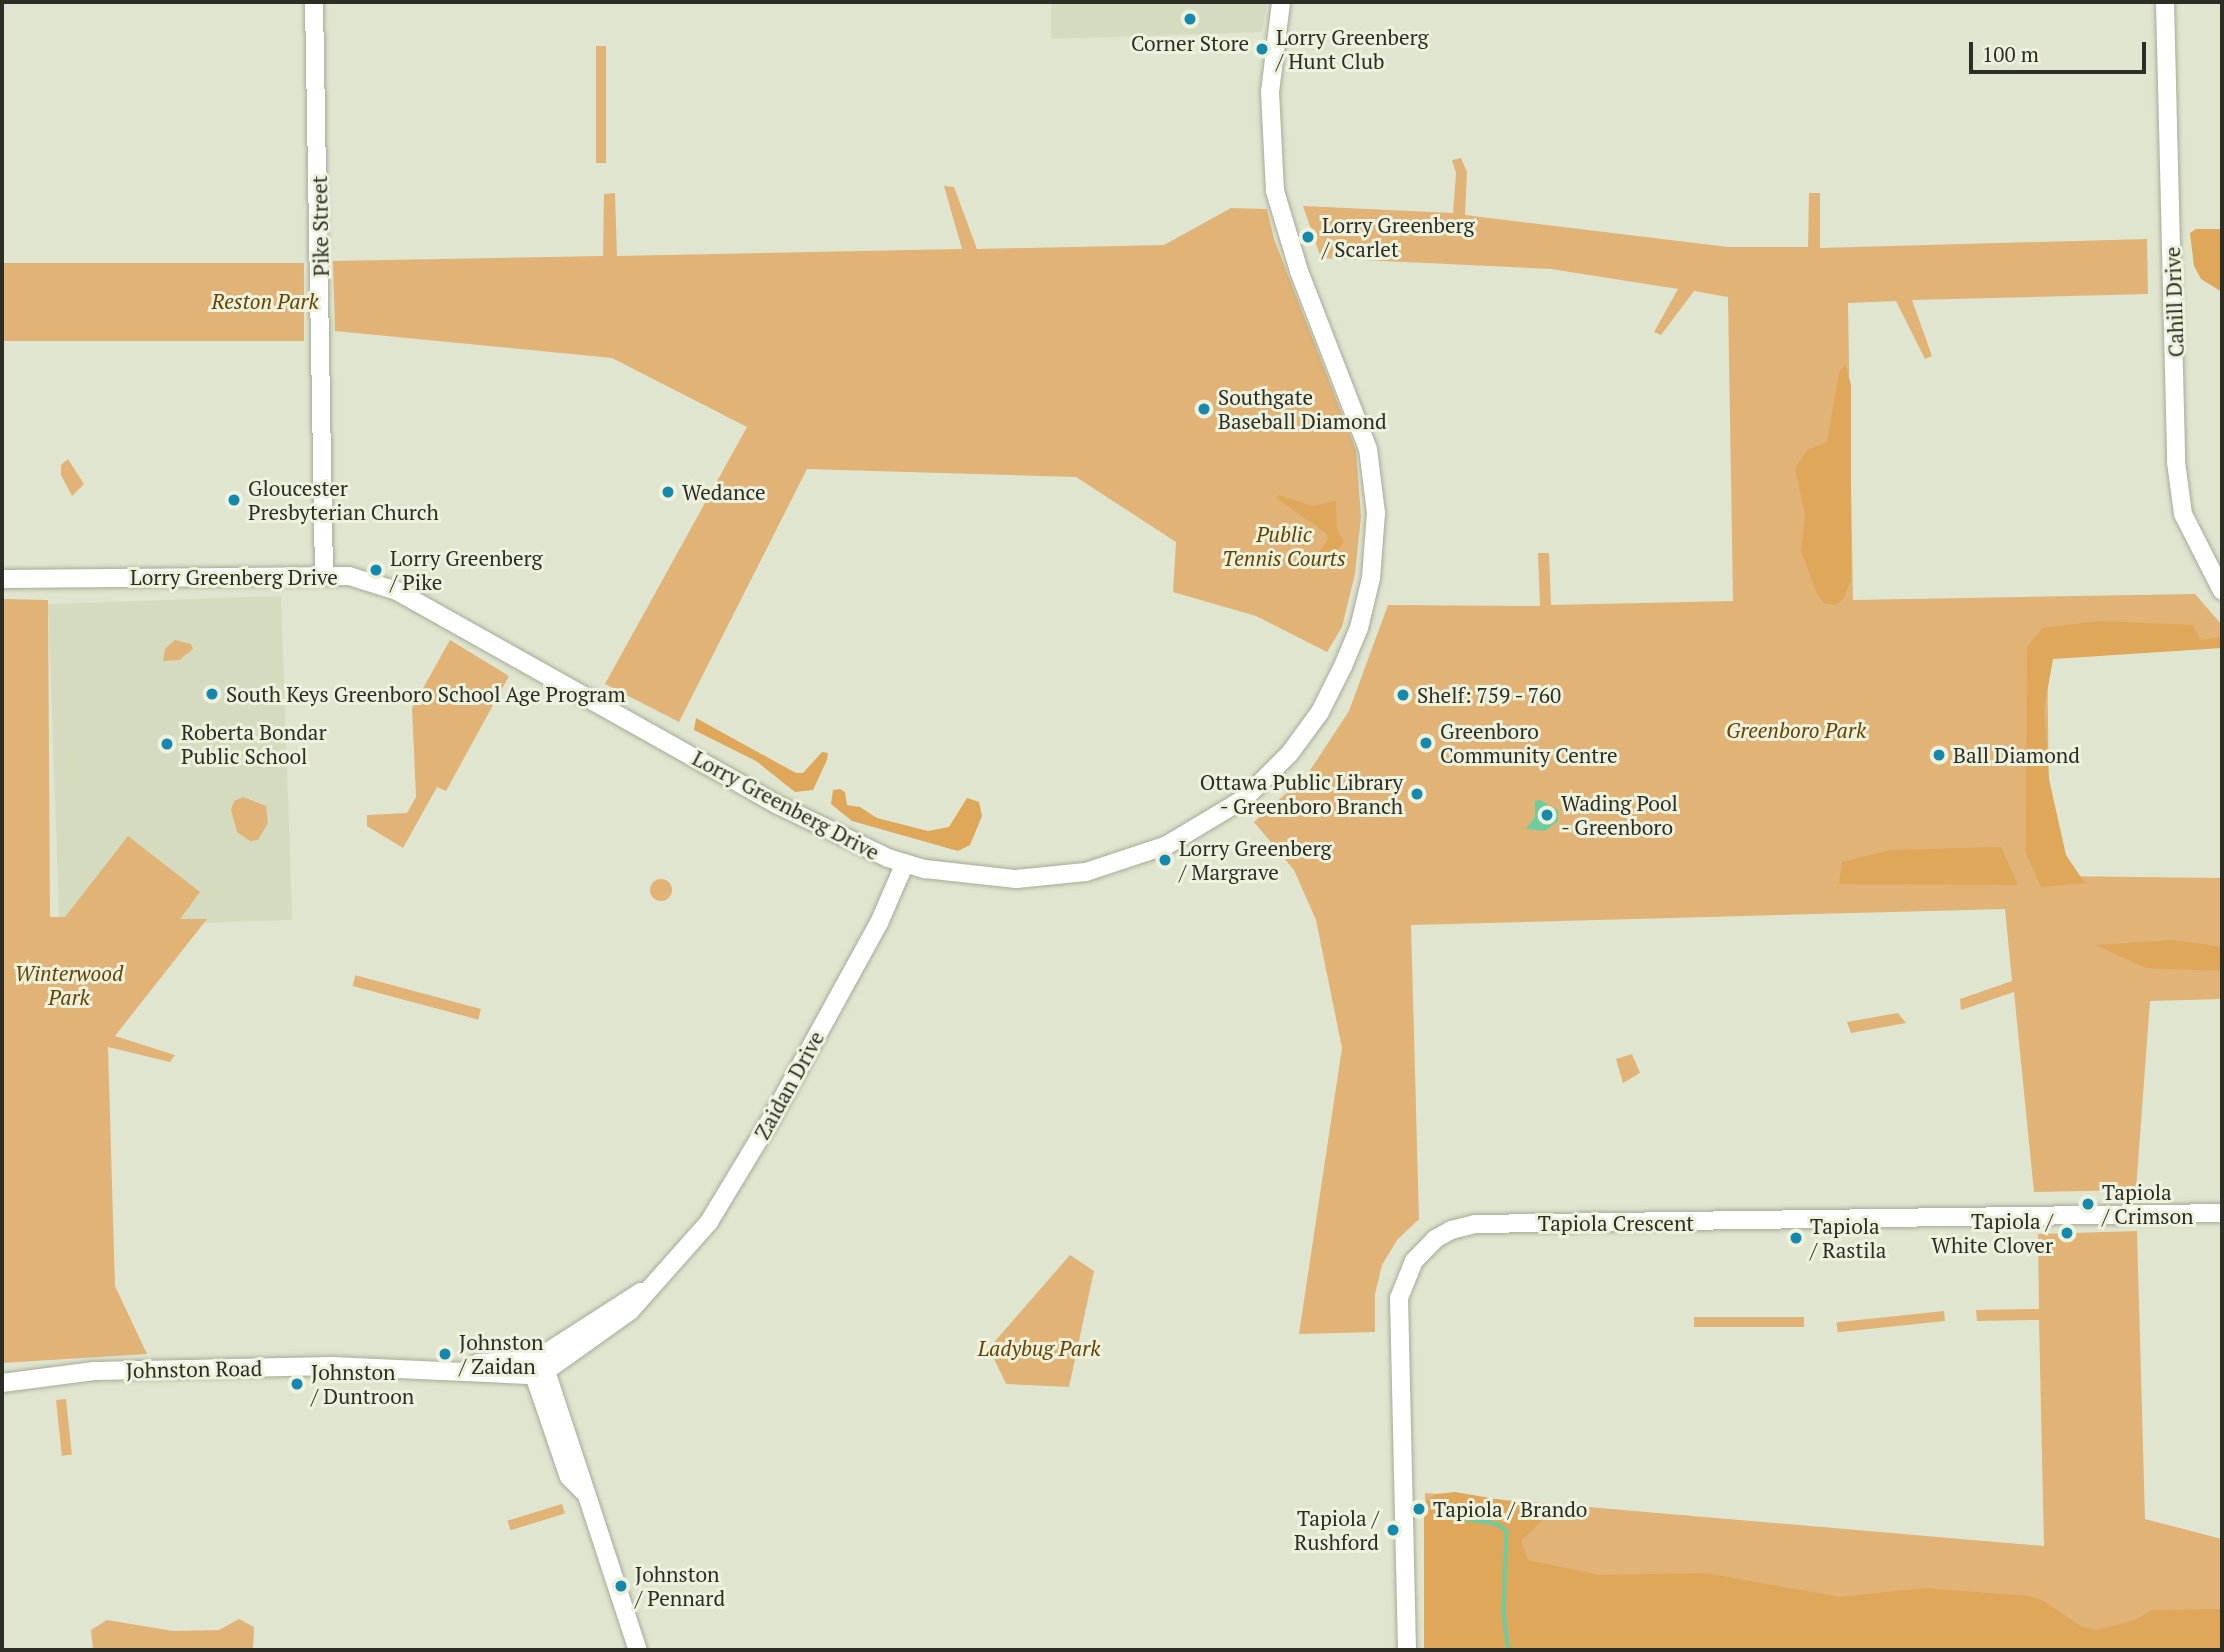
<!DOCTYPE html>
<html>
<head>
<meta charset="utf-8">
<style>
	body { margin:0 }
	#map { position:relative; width:2224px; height:1652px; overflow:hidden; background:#e0e5d0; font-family:"PT Serif",serif }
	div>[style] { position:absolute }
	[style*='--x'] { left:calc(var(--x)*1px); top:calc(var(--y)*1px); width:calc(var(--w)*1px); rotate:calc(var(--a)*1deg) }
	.built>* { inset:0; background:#d5dbbf; transform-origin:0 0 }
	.green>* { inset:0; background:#e1b376; transform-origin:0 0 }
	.round { border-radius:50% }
	.forest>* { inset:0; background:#dea75a }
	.water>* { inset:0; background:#6ecd9e }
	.stream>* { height:3.5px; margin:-1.75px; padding:0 1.75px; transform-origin:1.75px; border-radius:1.75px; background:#6ecd9e }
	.roads { filter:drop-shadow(0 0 2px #a6ab96) drop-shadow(0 0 2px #a6ab96) }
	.secondary>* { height:18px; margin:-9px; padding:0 9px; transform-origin:9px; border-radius:9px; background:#fff }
	.dots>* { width:19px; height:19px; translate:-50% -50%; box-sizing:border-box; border:4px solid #eef2dd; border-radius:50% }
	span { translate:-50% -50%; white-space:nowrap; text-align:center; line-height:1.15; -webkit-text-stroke:6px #eef2dd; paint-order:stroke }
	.poi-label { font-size:21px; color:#2c2e26 }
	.left { translate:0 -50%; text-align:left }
	.right { translate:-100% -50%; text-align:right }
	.street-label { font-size:21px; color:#2c2e26 }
	.park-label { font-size:21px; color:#674303; font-style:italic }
	.frame { position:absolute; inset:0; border:4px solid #2c2e26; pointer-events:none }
	.scale { position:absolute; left:1969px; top:42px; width:177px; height:32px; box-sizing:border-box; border:4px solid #2c2e26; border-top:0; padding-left:9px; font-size:21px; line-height:24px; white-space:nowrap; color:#2c2e26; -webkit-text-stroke:5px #eef2dd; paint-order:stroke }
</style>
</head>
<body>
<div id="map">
	<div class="built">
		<i style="clip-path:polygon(1051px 2px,1267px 2px,1262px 32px,1051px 39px)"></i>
		<i style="left:281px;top:596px;width:324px;height:233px;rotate:88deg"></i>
	</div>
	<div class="green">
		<i style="left:596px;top:46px;width:10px;height:117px"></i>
		<i style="clip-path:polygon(1461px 158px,1467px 172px,1465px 215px,1728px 247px,1808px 247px,1809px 193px,1820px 193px,1820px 248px,2147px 239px,2148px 294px,1912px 300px,1932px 356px,1925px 359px,1896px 301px,1848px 303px,1853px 600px,2195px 594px,2222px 625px,2222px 647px,2047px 648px,2050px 876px,2222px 878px,2222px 999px,2150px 1001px,2136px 1190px,2034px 1192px,2014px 992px,1961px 1010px,1960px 999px,2012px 981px,2005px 909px,1411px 925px,1419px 1219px,1397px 1240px,1382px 1265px,1375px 1294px,1375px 1332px,1299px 1334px,1342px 1048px,1316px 920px,1294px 870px,1254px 822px,1307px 775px,1349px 711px,1388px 605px,1540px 606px,1538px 553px,1549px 553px,1551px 605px,1733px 601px,1728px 297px,1694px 291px,1661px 335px,1654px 332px,1678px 289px,1551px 269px,1321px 258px,1303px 206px,1453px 213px,1456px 173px,1452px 160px)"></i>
		<i style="clip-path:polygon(944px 186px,954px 187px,977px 249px,1164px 245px,1231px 208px,1267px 209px,1274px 239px,1356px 450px,1361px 517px,1355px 574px,1342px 627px,1327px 652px,1256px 616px,1173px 592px,1176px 542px,1076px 477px,807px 469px,679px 722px,605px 684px,747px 427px,612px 358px,335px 331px,333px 261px,603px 256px,604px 194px,615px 193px,617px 256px,962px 249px)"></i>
		<i style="left:2px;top:263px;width:302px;height:78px"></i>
		<i style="clip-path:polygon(68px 459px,84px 484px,72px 496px,61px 475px,61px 465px)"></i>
		<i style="clip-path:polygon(2px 599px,48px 600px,50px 917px,65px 917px,128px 836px,200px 892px,180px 919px,207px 919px,115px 1036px,175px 1055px,170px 1062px,108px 1047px,115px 1286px,147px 1354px,2px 1363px)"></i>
		<i style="clip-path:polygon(175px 640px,191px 644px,193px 649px,179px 660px,163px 661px,165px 649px)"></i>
		<i style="clip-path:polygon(450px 640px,509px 676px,446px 791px,437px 787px,403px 848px,367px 826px,367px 815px,407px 813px,416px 797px,412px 708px)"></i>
		<i style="clip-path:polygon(243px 797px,266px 806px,268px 823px,258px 840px,250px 841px,237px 832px,231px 810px,234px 801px)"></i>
		<i class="round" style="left:650px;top:879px;width:22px;height:22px"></i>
		<i style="left:481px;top:1009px;width:11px;height:130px;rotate:105deg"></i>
		<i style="clip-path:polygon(1898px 1013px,1906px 1023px,1851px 1033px,1847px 1022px)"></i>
		<i style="clip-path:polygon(1632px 1054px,1640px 1073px,1623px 1083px,1616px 1059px)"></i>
		<i style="clip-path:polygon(2137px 1231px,2145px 1519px,2222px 1539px,2222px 1650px,1429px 1650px,1425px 1493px,2044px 1546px,2039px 1320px,1977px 1321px,1976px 1310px,2039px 1309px,2038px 1234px)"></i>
		<i style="clip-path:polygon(1070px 1255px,1094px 1271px,1069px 1387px,1006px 1384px,989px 1348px)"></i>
		<i style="left:1944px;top:1311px;width:10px;height:108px;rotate:84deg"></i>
		<i style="left:1804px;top:1317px;width:10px;height:110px;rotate:90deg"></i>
		<i style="left:66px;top:1399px;width:56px;height:10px;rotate:84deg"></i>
		<i style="left:562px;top:1504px;width:10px;height:57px;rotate:73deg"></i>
		<i style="clip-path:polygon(239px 1619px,254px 1627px,253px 1650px,93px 1650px,91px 1630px,107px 1620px,173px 1631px,219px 1630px)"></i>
	</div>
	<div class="forest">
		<i style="clip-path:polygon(2196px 229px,2222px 229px,2222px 292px,2201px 279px,2194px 266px,2190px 233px)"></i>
		<i style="clip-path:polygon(1845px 364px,1851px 385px,1851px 579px,1844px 598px,1836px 605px,1824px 603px,1817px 594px,1801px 551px,1805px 515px,1795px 469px,1807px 450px,1827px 442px,1839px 373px)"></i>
		<i style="clip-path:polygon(1279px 495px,1312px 506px,1336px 501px,1337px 529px,1344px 542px,1332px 558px,1326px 561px,1318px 554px,1328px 539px,1326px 533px,1276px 498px)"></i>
		<i style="clip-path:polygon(2099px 621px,2193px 625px,2200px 640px,2222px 637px,2222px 648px,2053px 659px,2044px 709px,2049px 779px,2066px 855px,2085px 883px,2041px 887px,2026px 853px,2027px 648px,2042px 628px)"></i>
		<i style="clip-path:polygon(696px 718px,796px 773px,803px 773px,822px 752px,828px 753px,827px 760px,813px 790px,795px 792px,756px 761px,694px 730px)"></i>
		<i style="clip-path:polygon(840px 789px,845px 792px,847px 805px,860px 807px,877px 818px,928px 831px,949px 827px,967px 798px,979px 802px,982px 816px,970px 845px,958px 851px,852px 821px,831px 804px,833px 790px)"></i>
		<i style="clip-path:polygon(2001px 847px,2018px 885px,1839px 884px,1842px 862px,1890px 850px)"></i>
		<i style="clip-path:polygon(2174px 940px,2222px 947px,2222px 971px,2146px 968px,2096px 945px)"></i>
		<i style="clip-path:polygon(1455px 1492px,1542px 1507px,1548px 1515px,1521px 1541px,1528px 1560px,1599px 1575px,1705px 1573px,1840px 1597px,1925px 1588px,2028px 1596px,2042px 1600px,2082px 1627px,2096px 1630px,2135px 1620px,2152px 1610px,2222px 1609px,2222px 1650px,1424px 1650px,1424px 1503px,1436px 1494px)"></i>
	</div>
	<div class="water">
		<i style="clip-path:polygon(1540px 800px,1558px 810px,1558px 821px,1545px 831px,1526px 829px,1535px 817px,1535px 801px)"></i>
	</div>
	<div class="stream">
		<i style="--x:1432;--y:1503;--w:21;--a:37"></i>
		<i style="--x:1449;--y:1516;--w:49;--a:9.5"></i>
		<i style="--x:1497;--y:1524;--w:12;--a:35"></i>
		<i style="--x:1507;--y:1531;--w:80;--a:92.1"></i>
		<i style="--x:1504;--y:1611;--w:39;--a:83"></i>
	</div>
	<div class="roads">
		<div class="secondary">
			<i style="--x:314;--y:2;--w:574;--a:89"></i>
			<i style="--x:2165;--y:2;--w:460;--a:88.6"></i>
			<i style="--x:2176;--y:462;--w:52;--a:82.3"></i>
			<i style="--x:2183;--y:514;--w:86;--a:63.1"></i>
			<i style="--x:2;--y:579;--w:347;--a:-0.5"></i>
			<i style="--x:349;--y:576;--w:50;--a:17.4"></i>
			<i style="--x:397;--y:591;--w:435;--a:29.3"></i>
			<i style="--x:776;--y:804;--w:124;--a:25.7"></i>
			<i style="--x:888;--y:858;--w:39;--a:17"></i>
			<i style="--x:925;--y:869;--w:92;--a:6.3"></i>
			<i style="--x:1016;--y:879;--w:70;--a:-5.7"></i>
			<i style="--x:1086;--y:872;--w:85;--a:-18.4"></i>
			<i style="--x:1167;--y:845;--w:90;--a:-30.9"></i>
			<i style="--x:1244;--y:799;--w:65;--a:-45"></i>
			<i style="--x:1290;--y:753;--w:51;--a:-53.8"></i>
			<i style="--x:1320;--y:712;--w:51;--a:-63.4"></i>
			<i style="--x:1343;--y:666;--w:41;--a:-67.2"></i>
			<i style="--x:1359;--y:628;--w:51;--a:-76.5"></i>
			<i style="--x:1371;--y:578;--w:65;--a:-85.6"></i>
			<i style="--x:1376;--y:513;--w:64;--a:-97.1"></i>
			<i style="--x:1368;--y:449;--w:191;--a:-111.2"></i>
			<i style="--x:1299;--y:271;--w:84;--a:-106.7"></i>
			<i style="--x:1275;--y:191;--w:99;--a:-92.9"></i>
			<i style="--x:1270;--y:92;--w:91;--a:-83"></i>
			<i style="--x:535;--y:1360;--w:126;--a:-32.7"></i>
			<i style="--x:478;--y:1363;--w:57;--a:-3"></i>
			<i style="--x:535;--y:1360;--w:16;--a:45"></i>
			<i style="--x:546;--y:1371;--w:294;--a:71.8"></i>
			<i style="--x:534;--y:1366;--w:9;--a:90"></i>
			<i style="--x:534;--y:1375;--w:108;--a:71.1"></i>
			<i style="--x:569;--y:1477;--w:20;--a:45"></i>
			<i style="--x:2;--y:1383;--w:93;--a:-7.4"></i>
			<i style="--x:94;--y:1371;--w:238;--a:-1.2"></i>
			<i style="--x:332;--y:1366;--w:202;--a:2.6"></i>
			<i style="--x:534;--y:1375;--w:13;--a:-18"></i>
			<i style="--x:546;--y:1371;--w:103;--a:-35.5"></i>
			<i style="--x:630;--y:1311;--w:119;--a:-48.4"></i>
			<i style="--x:709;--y:1222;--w:118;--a:-58.9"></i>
			<i style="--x:770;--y:1121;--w:226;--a:-61.2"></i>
			<i style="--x:879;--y:923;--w:65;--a:-66.6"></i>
			<i style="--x:1407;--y:1650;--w:352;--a:-91.3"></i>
			<i style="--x:1399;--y:1298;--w:40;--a:-68"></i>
			<i style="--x:1414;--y:1261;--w:30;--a:-46"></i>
			<i style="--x:1435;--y:1239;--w:18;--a:-29"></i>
			<i style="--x:1451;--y:1230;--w:25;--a:-14"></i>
			<i style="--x:1475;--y:1224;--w:747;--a:-0.84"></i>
		</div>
	</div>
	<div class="dots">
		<i style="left:1190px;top:19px;background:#1489ad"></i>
		<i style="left:1262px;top:49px;background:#1489ad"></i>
		<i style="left:1308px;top:237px;background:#1489ad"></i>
		<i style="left:1204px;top:409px;background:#1489ad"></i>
		<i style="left:668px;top:492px;background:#1489ad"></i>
		<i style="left:234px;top:500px;background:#1489ad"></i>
		<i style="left:376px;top:570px;background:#1489ad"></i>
		<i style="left:212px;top:694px;background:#1489ad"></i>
		<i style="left:1403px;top:695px;background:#1489ad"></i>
		<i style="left:1426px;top:743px;background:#1489ad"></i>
		<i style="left:167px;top:744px;background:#1489ad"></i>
		<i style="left:1939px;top:755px;background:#1489ad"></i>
		<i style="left:1417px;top:794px;background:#1489ad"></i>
		<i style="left:1547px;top:815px;background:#1489ad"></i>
		<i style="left:1165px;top:860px;background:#1489ad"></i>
		<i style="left:2088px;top:1204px;background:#1489ad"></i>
		<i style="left:2067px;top:1233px;background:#1489ad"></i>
		<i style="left:1796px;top:1238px;background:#1489ad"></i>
		<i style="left:445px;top:1354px;background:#1489ad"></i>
		<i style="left:297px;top:1384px;background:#1489ad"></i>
		<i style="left:1419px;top:1509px;background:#1489ad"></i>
		<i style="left:1393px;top:1530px;background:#1489ad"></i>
		<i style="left:621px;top:1586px;background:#1489ad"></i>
	</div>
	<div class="poi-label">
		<span class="left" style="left:1276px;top:49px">Lorry Greenberg<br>/ Hunt Club</span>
		<span style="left:1190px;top:43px">Corner Store</span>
		<span class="left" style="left:1322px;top:237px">Lorry Greenberg<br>/ Scarlet</span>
		<span class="left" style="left:1218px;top:409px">Southgate<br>Baseball Diamond</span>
		<span class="left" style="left:248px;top:500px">Gloucester<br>Presbyterian Church</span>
		<span class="left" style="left:682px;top:492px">Wedance</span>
		<span class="left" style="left:390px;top:570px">Lorry Greenberg<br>/ Pike</span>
		<span class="left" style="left:226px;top:694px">South Keys Greenboro School Age Program</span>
		<span class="left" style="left:1417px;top:695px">Shelf: 759 - 760</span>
		<span class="left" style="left:1440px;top:743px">Greenboro<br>Community Centre</span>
		<span class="left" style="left:181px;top:744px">Roberta Bondar<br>Public School</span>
		<span class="left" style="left:1953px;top:755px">Ball Diamond</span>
		<span class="right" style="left:1403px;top:794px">Ottawa Public Library<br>- Greenboro Branch</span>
		<span class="left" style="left:1561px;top:815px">Wading Pool<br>- Greenboro</span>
		<span class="left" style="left:1179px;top:860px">Lorry Greenberg<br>/ Margrave</span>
		<span class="left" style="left:2102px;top:1204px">Tapiola<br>/ Crimson</span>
		<span class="right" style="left:2053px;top:1233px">Tapiola /<br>White Clover</span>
		<span class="left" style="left:1810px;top:1238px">Tapiola<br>/ Rastila</span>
		<span class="left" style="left:459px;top:1354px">Johnston<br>/ Zaidan</span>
		<span class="left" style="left:311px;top:1384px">Johnston<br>/ Duntroon</span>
		<span class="left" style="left:1433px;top:1509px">Tapiola / Brando</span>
		<span class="right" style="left:1379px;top:1530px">Tapiola /<br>Rushford</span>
		<span class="left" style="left:635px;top:1586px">Johnston<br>/ Pennard</span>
	</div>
	<div class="street-label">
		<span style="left:320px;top:226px;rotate:-91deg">Pike Street</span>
		<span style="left:2174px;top:302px;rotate:-92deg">Cahill Drive</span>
		<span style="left:234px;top:577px">Lorry Greenberg Drive</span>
		<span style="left:786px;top:805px;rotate:28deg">Lorry Greenberg Drive</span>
		<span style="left:789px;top:1085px;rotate:-61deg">Zaidan Drive</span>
		<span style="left:1616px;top:1223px">Tapiola Crescent</span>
		<span style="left:194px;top:1369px;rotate:-1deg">Johnston Road</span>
	</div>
	<div class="park-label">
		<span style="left:265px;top:301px">Reston Park</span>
		<span style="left:1284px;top:546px">Public<br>Tennis Courts</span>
		<span style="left:1796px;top:730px">Greenboro Park</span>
		<span style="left:69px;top:985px">Winterwood<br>Park</span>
		<span style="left:1039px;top:1348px">Ladybug Park</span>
	</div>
	<div class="frame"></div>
	<div class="scale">100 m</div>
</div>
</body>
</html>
